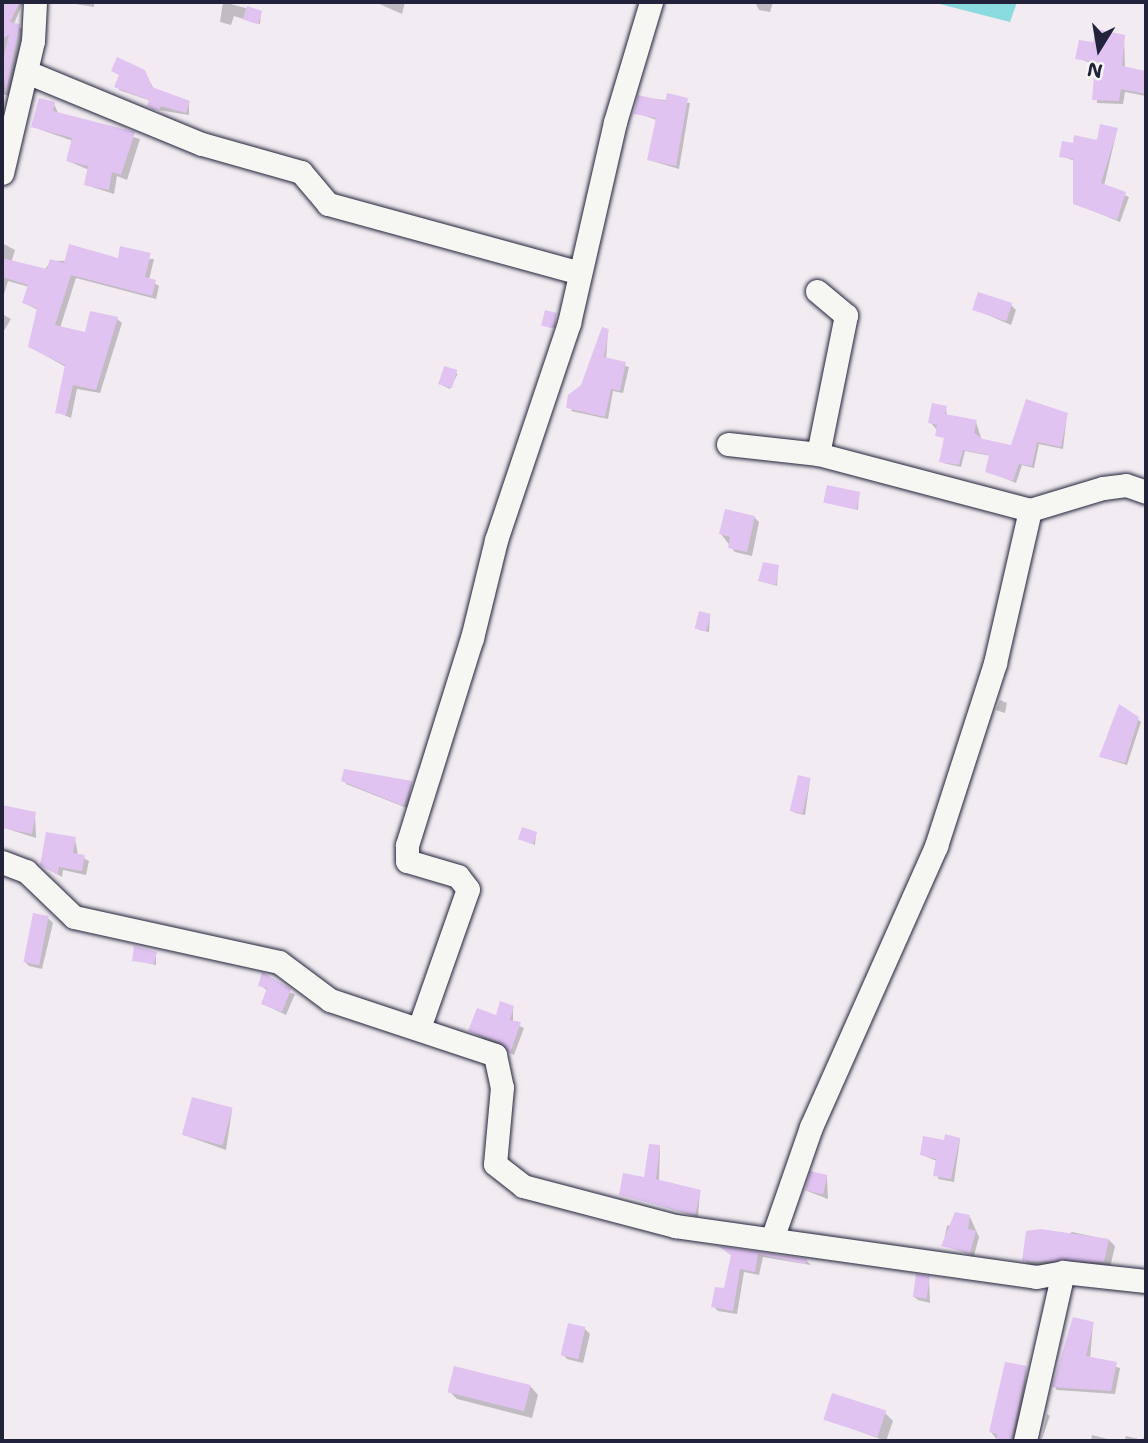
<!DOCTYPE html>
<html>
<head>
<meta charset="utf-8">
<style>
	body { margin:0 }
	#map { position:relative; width:1148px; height:1443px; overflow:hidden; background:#f2ecf2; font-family:"Shantell Sans",sans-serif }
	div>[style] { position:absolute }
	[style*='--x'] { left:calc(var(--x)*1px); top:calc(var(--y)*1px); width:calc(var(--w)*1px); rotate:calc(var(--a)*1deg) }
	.water>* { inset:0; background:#89dbe0 }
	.shadow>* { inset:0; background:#0003; transform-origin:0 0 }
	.building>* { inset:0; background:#e0c3f1; transform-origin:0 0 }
	.roads { filter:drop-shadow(0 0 2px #22223b) drop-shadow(0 0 2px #22223b) }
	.minor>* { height:23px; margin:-11.5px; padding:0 11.5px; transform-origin:11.5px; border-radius:11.5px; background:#f6f6f2 }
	span { translate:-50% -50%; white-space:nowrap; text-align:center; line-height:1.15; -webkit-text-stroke:6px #f6f6f2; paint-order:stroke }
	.frame { position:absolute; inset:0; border:4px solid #22223b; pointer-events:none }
	.north { position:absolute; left:1064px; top:14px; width:70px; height:70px; -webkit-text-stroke:5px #f6f6f2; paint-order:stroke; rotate:191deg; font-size:19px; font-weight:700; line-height:28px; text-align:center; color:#22223b }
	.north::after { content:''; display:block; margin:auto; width:24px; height:32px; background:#22223b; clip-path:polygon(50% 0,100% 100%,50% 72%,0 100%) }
</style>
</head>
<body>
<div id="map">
	<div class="water">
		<i style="clip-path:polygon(932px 2px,1017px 2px,1010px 22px)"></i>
	</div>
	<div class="shadow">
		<i style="clip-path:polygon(4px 2px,23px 2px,14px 24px,23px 29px,10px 96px,2px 94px)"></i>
		<i style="clip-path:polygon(64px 2px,94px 2px,94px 7px)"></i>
		<i style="clip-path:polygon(223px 2px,261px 12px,260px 24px,234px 16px,231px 25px,220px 22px)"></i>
		<i style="clip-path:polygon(375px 2px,405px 2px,402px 14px)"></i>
		<i style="clip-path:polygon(755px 2px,773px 2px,770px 12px,759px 10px)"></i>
		<i style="clip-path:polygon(1124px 37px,1125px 69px,1146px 73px,1146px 96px,1125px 92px,1123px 104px,1097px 103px,1096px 65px,1077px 58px)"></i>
		<i style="clip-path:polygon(113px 71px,144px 71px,154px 89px,189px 102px,189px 115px,152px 109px,151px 101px,119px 90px,121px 76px)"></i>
		<i style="clip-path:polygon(639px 97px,690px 103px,679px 169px,649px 160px,657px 120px,636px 113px)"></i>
		<i style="clip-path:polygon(54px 104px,59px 115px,140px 139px,127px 180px,117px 176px,114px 194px,86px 185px,89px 170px,68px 161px,73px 141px,33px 127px)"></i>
		<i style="clip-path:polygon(1117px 130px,1104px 186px,1129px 197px,1120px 222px,1074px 203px,1075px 161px,1061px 156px)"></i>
		<i style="clip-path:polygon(2px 243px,15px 250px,11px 263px,43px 272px,51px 261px,154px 259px,149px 280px,159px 286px,156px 299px,76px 278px,60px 328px,86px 334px,117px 319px,122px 323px,100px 393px,77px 389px,71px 418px,57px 412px,66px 367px,30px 347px,38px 310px,24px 303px,29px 287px,8px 281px,2px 301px)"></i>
		<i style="clip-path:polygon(1011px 305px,1016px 310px,1011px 325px,974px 309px)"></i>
		<i style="clip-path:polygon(2px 314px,11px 319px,2px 334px)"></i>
		<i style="clip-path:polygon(556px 314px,555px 328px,543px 324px)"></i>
		<i style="clip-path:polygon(608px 331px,606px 360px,629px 367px,623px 393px,613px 391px,608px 419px,571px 411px)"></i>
		<i style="left:446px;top:368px;width:13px;height:17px;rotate:27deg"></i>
		<i style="clip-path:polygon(946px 408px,947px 416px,976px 422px,982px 441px,1012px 447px,1067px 415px,1063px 449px,1039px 444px,1034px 468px,1022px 465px,1016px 483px,987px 471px,991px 456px,965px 451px,961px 467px,943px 463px,945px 439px,930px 422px)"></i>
		<i style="clip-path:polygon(859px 494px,858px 510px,825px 502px)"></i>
		<i style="clip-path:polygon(754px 517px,759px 522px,752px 556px,735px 552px,721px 534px)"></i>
		<i style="clip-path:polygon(778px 567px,777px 586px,760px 581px)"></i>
		<i style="clip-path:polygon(710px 615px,709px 632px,699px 630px,697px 628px)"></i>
		<i style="clip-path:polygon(1000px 700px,1007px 703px,1005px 713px,996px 710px)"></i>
		<i style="clip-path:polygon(1120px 706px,1141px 722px,1127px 765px,1101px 757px)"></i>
		<i style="clip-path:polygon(345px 771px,412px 783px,407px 808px,346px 784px)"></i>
		<i style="clip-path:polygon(810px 780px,805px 815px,795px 813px,793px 811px)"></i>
		<i style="clip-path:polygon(35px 813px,36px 838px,8px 829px)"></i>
		<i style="clip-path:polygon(536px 833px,535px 845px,520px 839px)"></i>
		<i style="clip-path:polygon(75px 839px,78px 855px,89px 861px,86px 875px,63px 870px,62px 877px,42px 865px)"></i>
		<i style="clip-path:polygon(48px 918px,53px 923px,42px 969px,29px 966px,24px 961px)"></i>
		<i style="clip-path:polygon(156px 953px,156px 965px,134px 960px)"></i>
		<i style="clip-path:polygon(260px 985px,295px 994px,286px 1015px,263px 1004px,268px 991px)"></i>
		<i style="clip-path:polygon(513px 1007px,513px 1023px,524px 1028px,514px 1055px,470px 1031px)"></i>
		<i style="clip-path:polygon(232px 1110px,226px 1150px,184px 1135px)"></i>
		<i style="clip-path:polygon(960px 1139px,954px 1182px,938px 1179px,937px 1161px,922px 1155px)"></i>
		<i style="clip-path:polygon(660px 1147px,659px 1182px,700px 1191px,698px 1217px,621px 1194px,645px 1179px)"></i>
		<i style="clip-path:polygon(827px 1177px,828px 1199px,807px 1191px)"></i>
		<i style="clip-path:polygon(970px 1217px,979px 1237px,974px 1256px,943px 1245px,947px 1226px)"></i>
		<i style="clip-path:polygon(1072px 1232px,1109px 1240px,1115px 1246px,1110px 1268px,1030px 1266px,1024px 1260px)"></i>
		<i style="clip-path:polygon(723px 1249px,806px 1260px,811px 1265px,763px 1257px,759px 1275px,744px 1272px,737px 1314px,718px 1311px,713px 1306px,725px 1290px,732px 1256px)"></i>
		<i style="clip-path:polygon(929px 1278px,930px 1303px,918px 1300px,913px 1296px)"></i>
		<i style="clip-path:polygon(1093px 1324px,1090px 1359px,1120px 1368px,1115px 1394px,1057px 1390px,1054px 1386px)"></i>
		<i style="clip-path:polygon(585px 1329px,590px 1334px,583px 1363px,567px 1359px,562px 1354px)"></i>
		<i style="clip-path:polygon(1027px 1368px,1018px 1441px,998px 1441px,991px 1432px)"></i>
		<i style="clip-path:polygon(531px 1387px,538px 1395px,532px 1418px,457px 1399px,449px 1391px)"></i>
		<i style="clip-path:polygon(885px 1413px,893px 1421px,886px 1441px,825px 1419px)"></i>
		<i style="clip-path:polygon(1047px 1414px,1050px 1416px,1041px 1441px)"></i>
		<i style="clip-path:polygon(1146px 1429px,1146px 1441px,1124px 1441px,1126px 1436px,1143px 1440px)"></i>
		<i style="clip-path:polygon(1092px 1435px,1116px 1441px,1091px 1441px)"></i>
	</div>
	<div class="building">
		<i style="clip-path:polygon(2px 2px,20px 2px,10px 22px,20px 24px,6px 93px,2px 63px,9px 35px,2px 39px)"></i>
		<i style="left:247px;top:6px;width:16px;height:14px;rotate:18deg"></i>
		<i style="clip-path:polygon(1096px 29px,1125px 35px,1122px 66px,1146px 71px,1146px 94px,1121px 89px,1119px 101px,1092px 100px,1095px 62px,1075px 59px,1079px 40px,1093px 42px)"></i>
		<i style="clip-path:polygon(117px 57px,145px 70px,152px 87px,190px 101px,186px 113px,161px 106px,159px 111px,147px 106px,149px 100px,114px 87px,119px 75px,111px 71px)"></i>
		<i style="clip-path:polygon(667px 93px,688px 98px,676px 166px,647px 160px,656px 118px,634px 114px,638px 95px,665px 101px)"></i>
		<i style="clip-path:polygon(39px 98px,55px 102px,53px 111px,135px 132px,121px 175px,112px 172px,109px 190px,84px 185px,88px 166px,66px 161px,72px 138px,31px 127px)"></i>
		<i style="clip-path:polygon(1100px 124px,1118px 128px,1101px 183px,1126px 192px,1117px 220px,1073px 204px,1073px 159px,1059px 157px,1062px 141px,1073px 143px,1074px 135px,1097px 140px)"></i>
		<i style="clip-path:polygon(69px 244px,118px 258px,120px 246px,151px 253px,145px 277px,156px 280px,152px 296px,71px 275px,55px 325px,85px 332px,90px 311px,118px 317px,96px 390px,73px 385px,66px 415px,55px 413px,65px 365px,28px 347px,37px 308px,22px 303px,28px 285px,2px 277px,2px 258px,47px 269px,50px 259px,64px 263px)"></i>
		<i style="left:978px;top:292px;width:36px;height:19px;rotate:18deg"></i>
		<i style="left:545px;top:310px;width:12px;height:16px;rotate:14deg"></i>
		<i style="clip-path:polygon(602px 327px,609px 329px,604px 357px,626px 362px,620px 391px,611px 389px,605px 417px,566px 408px,568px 395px,581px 385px)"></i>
		<i style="left:444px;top:366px;width:14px;height:19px;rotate:17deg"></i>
		<i style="clip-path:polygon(1026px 399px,1068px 413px,1061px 447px,1037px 442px,1032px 466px,1019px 464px,1013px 481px,985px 472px,989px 455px,963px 450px,959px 465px,939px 462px,944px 438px,935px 436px,937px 425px,928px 423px,932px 403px,947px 406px,945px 414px,977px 420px,974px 433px,983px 439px,1011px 445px)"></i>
		<i style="left:827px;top:485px;width:34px;height:18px;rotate:12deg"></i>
		<i style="clip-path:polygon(725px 509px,755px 516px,747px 552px,728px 548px,730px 537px,719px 534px)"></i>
		<i style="clip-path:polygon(763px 562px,779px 565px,776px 585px,758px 581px)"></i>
		<i style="left:699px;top:611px;width:12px;height:18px;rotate:14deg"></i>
		<i style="clip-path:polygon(1119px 704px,1139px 717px,1125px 763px,1099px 757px)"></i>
		<i style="clip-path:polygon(344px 769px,412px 781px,404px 806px,341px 781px)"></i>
		<i style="left:798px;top:775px;width:13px;height:37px;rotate:13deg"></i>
		<i style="clip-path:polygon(2px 805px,36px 812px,32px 834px,2px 828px)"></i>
		<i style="left:522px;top:827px;width:16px;height:13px;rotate:18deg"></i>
		<i style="clip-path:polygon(46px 832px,76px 837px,73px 853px,85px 855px,82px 871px,59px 867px,58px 875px,40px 865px)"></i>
		<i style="left:33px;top:913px;width:16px;height:50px;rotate:11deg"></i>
		<i style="clip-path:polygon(134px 946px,157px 952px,154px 964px,132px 961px)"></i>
		<i style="clip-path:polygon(262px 972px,291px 989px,282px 1012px,261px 1004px,267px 988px,258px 986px)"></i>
		<i style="clip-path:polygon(500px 1001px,514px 1006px,510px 1020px,521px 1022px,510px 1053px,500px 1042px,468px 1031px,477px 1008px,496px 1015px)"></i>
		<i style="left:192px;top:1097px;width:42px;height:39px;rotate:15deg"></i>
		<i style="clip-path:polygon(945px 1134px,960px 1138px,951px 1179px,933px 1176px,936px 1159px,920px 1155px,923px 1136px,944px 1140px)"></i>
		<i style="clip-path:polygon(649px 1144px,660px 1145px,656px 1179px,701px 1190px,695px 1215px,619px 1195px,623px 1173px,644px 1177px)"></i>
		<i style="left:810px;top:1171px;width:18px;height:20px;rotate:13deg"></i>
		<i style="clip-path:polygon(955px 1212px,970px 1215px,968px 1229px,976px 1231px,970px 1253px,941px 1246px)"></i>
		<i style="clip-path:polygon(1041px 1229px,1109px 1239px,1104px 1262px,1022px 1261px,1026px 1231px)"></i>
		<i style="clip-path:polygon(718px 1246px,807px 1259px,806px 1264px,758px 1254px,755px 1272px,740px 1269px,733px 1311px,711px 1307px,715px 1287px,724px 1288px,731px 1255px)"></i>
		<i style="left:916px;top:1274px;width:14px;height:23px;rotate:8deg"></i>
		<i style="clip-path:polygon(1073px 1317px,1094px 1322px,1086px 1356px,1117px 1362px,1111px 1391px,1052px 1387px)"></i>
		<i style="left:568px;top:1323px;width:18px;height:33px;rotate:13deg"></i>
		<i style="clip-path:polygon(1005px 1362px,1027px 1366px,1011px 1441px,996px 1441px,997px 1434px,989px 1432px)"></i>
		<i style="left:454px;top:1366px;width:79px;height:27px;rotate:14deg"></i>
		<i style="left:832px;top:1393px;width:57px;height:28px;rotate:18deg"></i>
	</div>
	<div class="roads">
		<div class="minor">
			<i style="--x:27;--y:72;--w:189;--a:22.4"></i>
			<i style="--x:202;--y:144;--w:103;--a:15.8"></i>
			<i style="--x:301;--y:172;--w:42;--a:49.8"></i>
			<i style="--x:328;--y:204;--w:261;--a:15.3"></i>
			<i style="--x:2;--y:173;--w:136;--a:-76.8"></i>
			<i style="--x:33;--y:41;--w:39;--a:-87"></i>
			<i style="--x:817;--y:291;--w:38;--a:40"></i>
			<i style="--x:846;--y:315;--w:142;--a:101.4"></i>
			<i style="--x:728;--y:444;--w:91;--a:6.3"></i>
			<i style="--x:818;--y:454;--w:219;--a:14.8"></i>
			<i style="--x:2;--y:862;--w:26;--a:21"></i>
			<i style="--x:26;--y:871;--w:66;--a:43.8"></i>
			<i style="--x:74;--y:917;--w:210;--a:12.4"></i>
			<i style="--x:279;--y:962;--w:64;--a:36.7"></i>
			<i style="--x:330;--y:1000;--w:174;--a:18.4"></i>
			<i style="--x:495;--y:1055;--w:33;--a:78"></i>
			<i style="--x:502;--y:1087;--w:77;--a:95.2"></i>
			<i style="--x:495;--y:1164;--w:36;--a:38"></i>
			<i style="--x:523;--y:1186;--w:157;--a:14.7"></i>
			<i style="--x:675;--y:1226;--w:365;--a:8"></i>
			<i style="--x:1036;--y:1277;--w:27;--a:-10"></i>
			<i style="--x:1063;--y:1272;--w:173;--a:102.7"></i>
			<i style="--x:419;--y:1028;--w:147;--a:-70.6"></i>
			<i style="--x:468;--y:889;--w:16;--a:-128"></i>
			<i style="--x:458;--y:876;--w:53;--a:-163.6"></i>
			<i style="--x:407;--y:861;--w:16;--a:-90"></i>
			<i style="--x:407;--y:845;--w:217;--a:-72.6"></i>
			<i style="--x:472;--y:638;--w:101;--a:-76.2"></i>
			<i style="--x:496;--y:540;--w:229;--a:-71.4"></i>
			<i style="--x:569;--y:323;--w:206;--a:-77.1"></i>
			<i style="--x:615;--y:122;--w:125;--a:-73.3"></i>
			<i style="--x:772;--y:1239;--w:119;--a:-70.8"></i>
			<i style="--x:811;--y:1127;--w:308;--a:-66"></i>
			<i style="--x:936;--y:846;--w:192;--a:-72.1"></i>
			<i style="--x:995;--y:663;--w:157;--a:-77.1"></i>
			<i style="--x:1030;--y:510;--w:76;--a:-16.8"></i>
			<i style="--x:1103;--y:488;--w:23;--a:-7"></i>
			<i style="--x:1126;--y:485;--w:21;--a:19"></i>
			<i style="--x:1063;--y:1272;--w:83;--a:6.2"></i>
		</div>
	</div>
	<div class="frame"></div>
	<div class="north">N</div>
</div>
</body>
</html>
